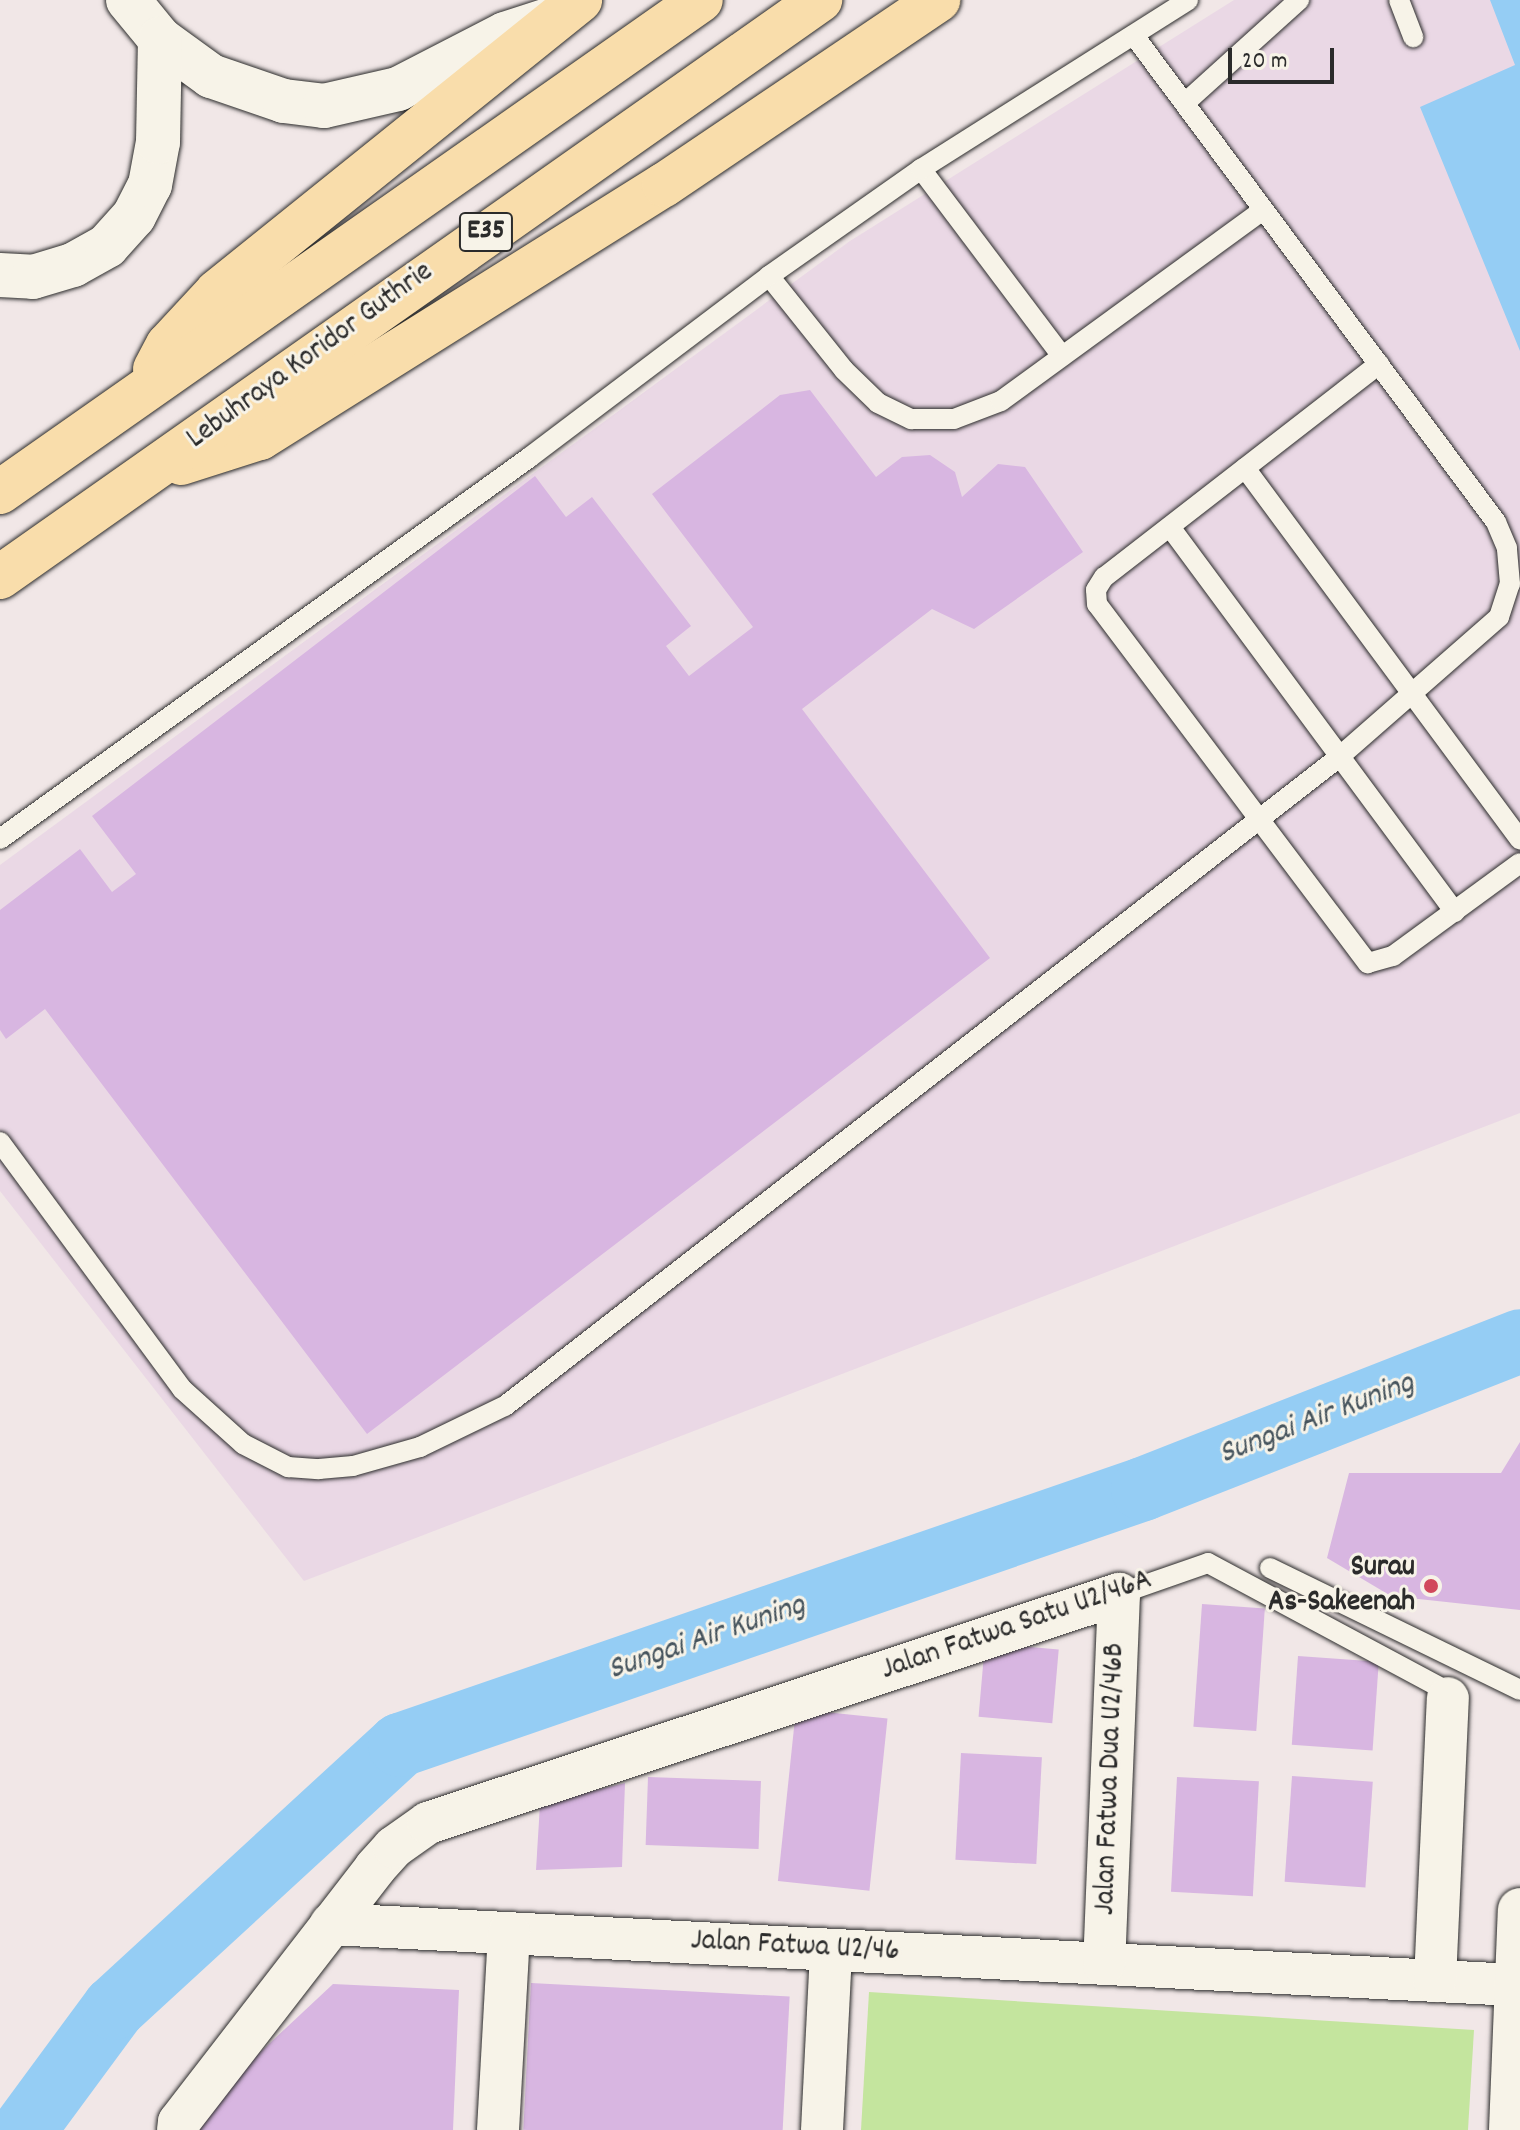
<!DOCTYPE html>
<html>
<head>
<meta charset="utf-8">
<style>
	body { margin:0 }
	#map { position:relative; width:1520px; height:2130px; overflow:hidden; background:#f1e7e7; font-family:Dekko,sans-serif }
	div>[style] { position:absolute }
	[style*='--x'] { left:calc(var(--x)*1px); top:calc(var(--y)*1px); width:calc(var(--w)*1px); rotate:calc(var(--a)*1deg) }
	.built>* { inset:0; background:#ead8e5 }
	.green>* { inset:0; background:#c4e59e }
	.water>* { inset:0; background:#95cdf4 }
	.river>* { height:64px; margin:-32px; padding:0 32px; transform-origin:32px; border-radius:32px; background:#95cdf4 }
	.building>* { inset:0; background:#d8b6e1; transform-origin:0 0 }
	.roads { filter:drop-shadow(0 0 2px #2b2b2b) drop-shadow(0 0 2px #2b2b2b) }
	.service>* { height:20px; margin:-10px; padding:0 10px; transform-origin:10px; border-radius:10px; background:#f7f3e8 }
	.minor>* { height:42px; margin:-21px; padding:0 21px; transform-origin:21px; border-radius:21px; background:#f7f3e8 }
	.tertiary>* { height:44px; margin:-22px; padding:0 22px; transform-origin:22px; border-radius:22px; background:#f7f3e8 }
	.secondary>* { height:44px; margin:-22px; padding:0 22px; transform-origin:22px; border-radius:22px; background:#f7f3e8 }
	.motorway>* { height:44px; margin:-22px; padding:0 22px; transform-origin:22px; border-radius:22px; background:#f9ddab }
	.dots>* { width:22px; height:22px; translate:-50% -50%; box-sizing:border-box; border:4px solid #f7f3e8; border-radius:50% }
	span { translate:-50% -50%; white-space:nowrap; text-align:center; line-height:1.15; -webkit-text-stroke:6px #f7f3e8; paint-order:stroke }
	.shield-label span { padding:2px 6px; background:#f7f3e8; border:2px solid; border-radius:6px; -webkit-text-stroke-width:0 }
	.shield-label { font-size:28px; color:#2b2b2b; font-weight:700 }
	.street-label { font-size:30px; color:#2b2b2b }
	.poi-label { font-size:30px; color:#2b2b2b; font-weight:700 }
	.right { translate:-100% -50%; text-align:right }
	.water-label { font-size:32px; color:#46545d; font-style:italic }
	.scale { position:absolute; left:1228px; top:48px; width:106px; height:36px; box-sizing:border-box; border:4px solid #2b2b2b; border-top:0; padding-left:10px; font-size:24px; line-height:28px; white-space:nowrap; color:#2b2b2b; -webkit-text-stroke:6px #f7f3e8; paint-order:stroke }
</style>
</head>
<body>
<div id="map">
	<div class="built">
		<i style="clip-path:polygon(1234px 0,1520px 0,1520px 1113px,304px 1581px,0 1191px,0 865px,850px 241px)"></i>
	</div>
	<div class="green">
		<i style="clip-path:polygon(869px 1992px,1474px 2030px,1468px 2130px,861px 2130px)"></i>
	</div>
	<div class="water">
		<i style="clip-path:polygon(1490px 0,1520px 0,1520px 351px,1420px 107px,1515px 65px)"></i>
	</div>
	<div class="river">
		<i style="--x:24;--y:2130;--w:152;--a:-53.6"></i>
		<i style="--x:114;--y:2008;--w:389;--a:-42.6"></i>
		<i style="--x:400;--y:1745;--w:786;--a:-19.01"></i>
		<i style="--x:1143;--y:1489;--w:405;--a:-21.4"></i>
	</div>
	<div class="building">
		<i style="clip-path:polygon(810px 390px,876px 477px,902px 457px,930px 455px,955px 472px,962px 497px,998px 464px,1025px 467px,1083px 552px,974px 629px,932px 609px,802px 709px,990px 958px,367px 1434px,45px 1009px,6px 1039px,0 1030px,0 910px,80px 849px,112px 892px,136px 874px,92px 816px,535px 476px,566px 517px,592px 497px,691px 626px,666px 646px,689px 676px,753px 627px,652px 494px,780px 395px)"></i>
		<i style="clip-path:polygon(1520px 1442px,1520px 1610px,1391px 1596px,1327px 1558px,1349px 1473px,1501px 1473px)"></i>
		<i style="left:1202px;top:1604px;width:63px;height:123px;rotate:4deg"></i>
		<i style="left:985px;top:1643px;width:74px;height:74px;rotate:5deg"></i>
		<i style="left:1298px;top:1656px;width:81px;height:89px;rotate:4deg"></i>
		<i style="left:796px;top:1709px;width:92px;height:173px;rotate:6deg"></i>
		<i style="left:961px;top:1753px;width:81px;height:107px;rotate:3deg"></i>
		<i style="left:1292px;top:1776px;width:81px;height:106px;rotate:4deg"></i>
		<i style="left:648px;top:1777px;width:113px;height:68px;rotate:2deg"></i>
		<i style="left:1177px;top:1777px;width:82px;height:115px;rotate:3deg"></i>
		<i style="clip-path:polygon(625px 1783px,622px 1867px,536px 1870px,540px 1804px)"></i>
		<i style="left:531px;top:1983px;width:259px;height:147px;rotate:3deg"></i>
		<i style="clip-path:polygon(333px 1984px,459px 1990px,453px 2130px,198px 2130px,224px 2086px)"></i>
	</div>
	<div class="roads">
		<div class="service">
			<i style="--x:1399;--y:0;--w:40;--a:69"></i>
			<i style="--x:1185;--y:103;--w:154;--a:-42.1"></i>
			<i style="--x:921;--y:169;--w:234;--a:53"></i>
			<i style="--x:769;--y:276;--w:120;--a:51.4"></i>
			<i style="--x:844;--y:370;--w:47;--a:44.1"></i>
			<i style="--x:878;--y:403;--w:37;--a:26"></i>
			<i style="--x:911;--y:419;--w:43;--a:0"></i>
			<i style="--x:954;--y:419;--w:50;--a:-21"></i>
			<i style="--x:1001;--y:401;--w:324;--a:-36.1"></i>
			<i style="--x:1379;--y:364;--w:348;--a:142.2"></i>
			<i style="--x:1104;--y:577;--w:15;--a:122"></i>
			<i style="--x:1096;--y:590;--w:14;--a:86"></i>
			<i style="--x:1097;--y:604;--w:450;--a:53"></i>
			<i style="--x:1368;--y:963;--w:26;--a:-16"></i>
			<i style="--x:1393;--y:956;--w:157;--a:-36.2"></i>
			<i style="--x:1245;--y:468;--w:462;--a:53.5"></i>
			<i style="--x:1170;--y:527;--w:479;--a:53.5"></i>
			<i style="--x:0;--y:839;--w:653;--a:-35.78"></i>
			<i style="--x:530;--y:457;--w:300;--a:-37.1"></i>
			<i style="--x:769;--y:276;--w:186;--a:-35.1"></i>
			<i style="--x:921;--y:169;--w:316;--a:-32.3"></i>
			<i style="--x:0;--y:1142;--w:307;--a:53.6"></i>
			<i style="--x:182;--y:1389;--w:82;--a:42"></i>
			<i style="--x:243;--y:1444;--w:51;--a:27.1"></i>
			<i style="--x:288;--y:1467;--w:31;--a:4"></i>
			<i style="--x:319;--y:1469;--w:34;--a:-5"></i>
			<i style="--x:353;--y:1466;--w:70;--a:-15.8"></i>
			<i style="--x:420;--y:1447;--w:94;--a:-25.8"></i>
			<i style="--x:505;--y:1406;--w:1055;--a:-37.88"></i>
			<i style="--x:1338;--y:758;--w:214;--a:-41.2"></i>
			<i style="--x:1499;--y:617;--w:35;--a:-72"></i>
			<i style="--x:1510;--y:584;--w:36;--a:-95"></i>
			<i style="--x:1507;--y:548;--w:28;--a:-113"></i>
			<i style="--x:1496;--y:522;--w:605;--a:-126.66"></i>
			<i style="--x:1270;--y:1568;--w:278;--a:26"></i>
			<i style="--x:1119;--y:1594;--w:94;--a:-19.2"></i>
			<i style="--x:1208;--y:1563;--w:267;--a:28.2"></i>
			<i style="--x:1443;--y:1689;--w:10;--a:61"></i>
		</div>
		<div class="minor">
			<i style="--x:331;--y:1924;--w:1187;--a:2.95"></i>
			<i style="--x:1435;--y:1981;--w:283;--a:-87.4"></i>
			<i style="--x:178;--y:2130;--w:8;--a:-83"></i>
			<i style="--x:179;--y:2122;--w:321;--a:-52.3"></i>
			<i style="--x:375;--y:1868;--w:28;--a:-48"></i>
			<i style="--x:394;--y:1847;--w:42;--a:-35.2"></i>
			<i style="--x:428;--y:1823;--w:728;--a:-18.34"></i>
			<i style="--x:1119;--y:1594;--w:370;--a:92.3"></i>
			<i style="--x:498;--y:2130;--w:197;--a:-86.8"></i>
			<i style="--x:822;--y:2130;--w:180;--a:-87.1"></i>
		</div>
		<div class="tertiary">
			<i style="--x:1511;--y:2130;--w:220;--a:-87.7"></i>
		</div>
		<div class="secondary">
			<i style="--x:128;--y:0;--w:50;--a:50.6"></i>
			<i style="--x:160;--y:39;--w:63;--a:36"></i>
			<i style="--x:211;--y:76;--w:77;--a:18.9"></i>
			<i style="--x:284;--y:101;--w:40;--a:7.1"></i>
			<i style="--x:324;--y:106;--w:76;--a:-12.9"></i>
			<i style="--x:398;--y:89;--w:120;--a:-27.2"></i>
			<i style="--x:505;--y:34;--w:52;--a:-18.1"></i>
			<i style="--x:0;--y:275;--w:33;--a:3"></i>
			<i style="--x:33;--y:277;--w:42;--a:-16.7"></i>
			<i style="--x:73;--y:265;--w:39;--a:-29"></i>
			<i style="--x:107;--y:246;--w:40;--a:-48"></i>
			<i style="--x:134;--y:216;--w:35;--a:-63"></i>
			<i style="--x:150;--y:185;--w:44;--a:-79.5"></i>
			<i style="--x:158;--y:142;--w:103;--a:-88.9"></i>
		</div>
		<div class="motorway">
			<i style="--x:155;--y:369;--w:27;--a:-62"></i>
			<i style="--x:168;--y:345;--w:72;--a:-47.2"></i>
			<i style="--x:217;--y:292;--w:466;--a:-38.8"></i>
			<i style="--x:181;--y:463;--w:83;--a:-17.6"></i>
			<i style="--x:260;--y:438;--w:477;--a:-32.1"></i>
			<i style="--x:664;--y:185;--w:331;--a:-34"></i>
			<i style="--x:0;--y:492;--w:856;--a:-35.06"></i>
			<i style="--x:0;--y:577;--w:1003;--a:-35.13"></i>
		</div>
	</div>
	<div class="dots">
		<i style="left:1431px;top:1586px;background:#d1495b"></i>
	</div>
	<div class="shield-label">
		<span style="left:486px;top:232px">E35</span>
	</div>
	<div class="street-label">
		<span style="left:311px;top:357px;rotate:-36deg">Lebuhraya Koridor Guthrie</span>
		<span style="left:1017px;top:1627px;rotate:-19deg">Jalan Fatwa Satu U2/46A</span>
		<span style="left:1112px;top:1779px;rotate:-88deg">Jalan Fatwa Dua U2/46B</span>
		<span style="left:795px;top:1948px;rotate:3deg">Jalan Fatwa U2/46</span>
	</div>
	<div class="poi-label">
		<span class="right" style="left:1415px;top:1586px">Surau<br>As-Sakeenah</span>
	</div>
	<div class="water-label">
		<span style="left:1317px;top:1420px;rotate:-21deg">Sungai Air Kuning</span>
		<span style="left:707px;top:1639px;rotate:-19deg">Sungai Air Kuning</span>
	</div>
	<div class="scale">20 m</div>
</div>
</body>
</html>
